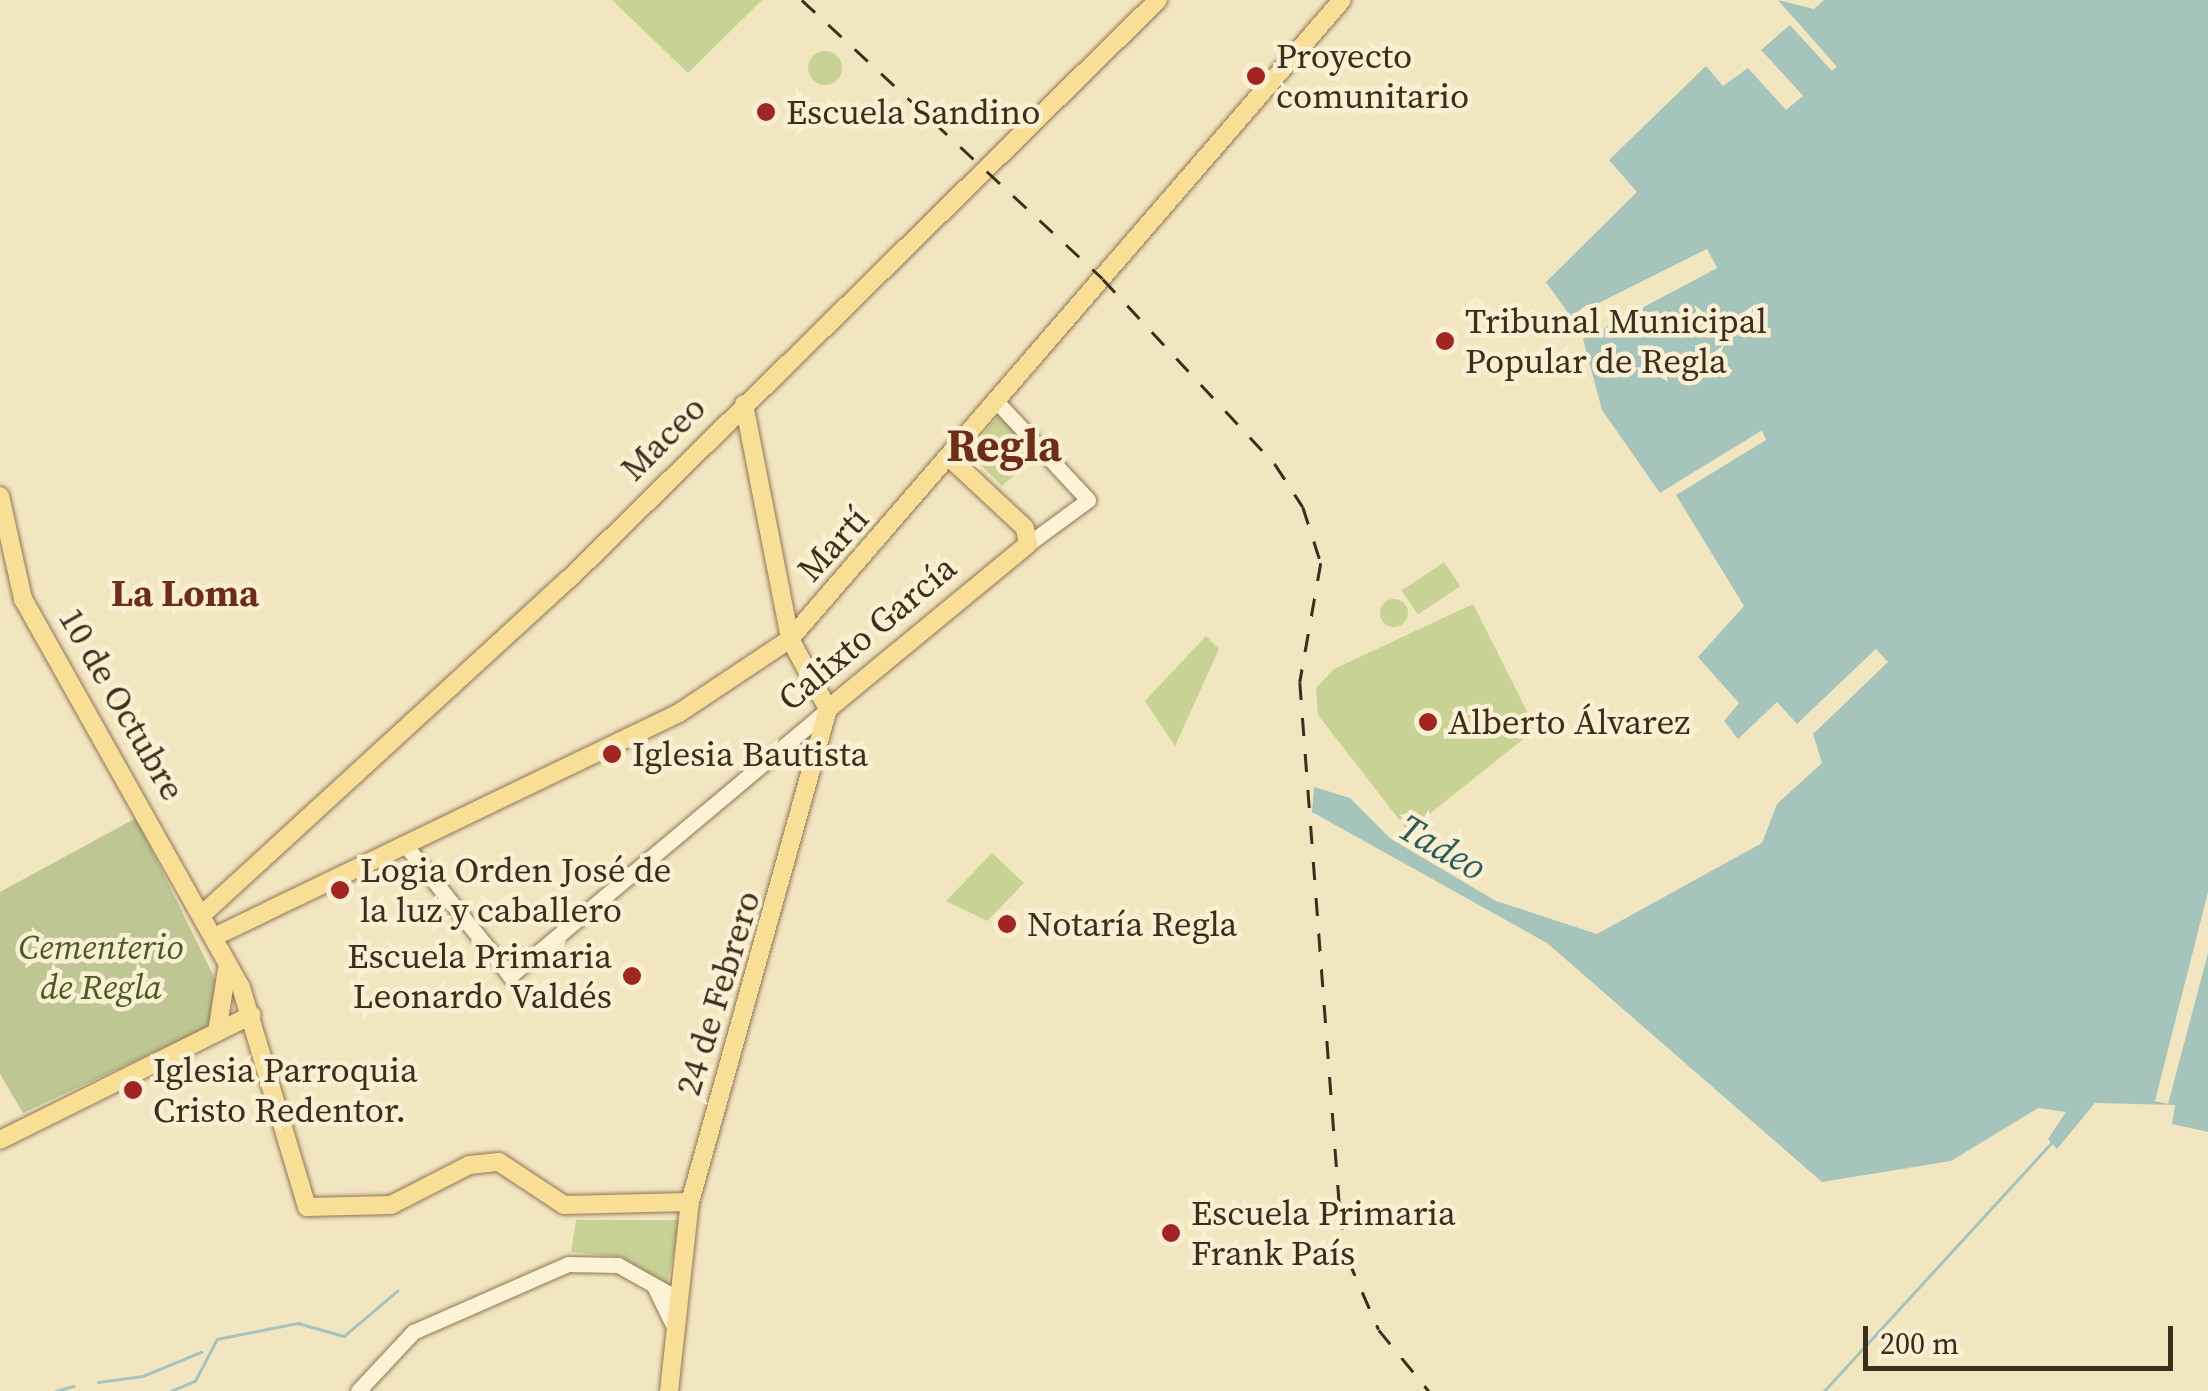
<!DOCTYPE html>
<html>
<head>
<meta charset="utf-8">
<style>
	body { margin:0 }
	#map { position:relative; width:2208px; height:1391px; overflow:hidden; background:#f2e6c1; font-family:"Source Serif 4",serif }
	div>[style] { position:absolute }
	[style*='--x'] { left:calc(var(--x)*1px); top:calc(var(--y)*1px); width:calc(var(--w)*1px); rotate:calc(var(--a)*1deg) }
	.green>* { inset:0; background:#c8d294; transform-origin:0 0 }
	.round { border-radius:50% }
	.cemetery>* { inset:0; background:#bec694 }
	.water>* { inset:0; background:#a4c4bc }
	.pier>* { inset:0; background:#f2e6c1 }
	.stream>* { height:2.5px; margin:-1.25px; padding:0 1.25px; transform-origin:1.25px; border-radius:1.25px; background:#a4c4bc }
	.roads { filter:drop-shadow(0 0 2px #8e7657) drop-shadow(0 0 2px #8e7657) }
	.minor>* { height:15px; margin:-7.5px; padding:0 7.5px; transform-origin:7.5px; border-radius:7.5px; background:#fcf2d6 }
	.major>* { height:18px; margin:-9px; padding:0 9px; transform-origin:9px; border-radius:9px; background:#f9de96 }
	.rail>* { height:2.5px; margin-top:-1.25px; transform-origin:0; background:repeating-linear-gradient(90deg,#3c2d1c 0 18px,transparent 0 36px) }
	.dots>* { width:28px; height:28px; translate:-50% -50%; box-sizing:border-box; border:5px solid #f9efd2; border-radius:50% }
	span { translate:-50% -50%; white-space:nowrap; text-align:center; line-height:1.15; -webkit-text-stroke:9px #f9efd2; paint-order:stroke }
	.poi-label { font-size:35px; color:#3c2d1c }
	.left { translate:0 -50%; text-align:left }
	.right { translate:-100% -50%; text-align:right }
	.street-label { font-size:35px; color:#3c2d1c }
	.park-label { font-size:35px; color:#4a5b21; font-style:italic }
	.neighbourhood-label { font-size:38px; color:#6d2d17; font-weight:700 }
	.water-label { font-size:38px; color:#2a5d5c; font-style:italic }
	.district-label { font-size:45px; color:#6d2d17; font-weight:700 }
	.scale { position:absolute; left:1863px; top:1326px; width:310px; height:45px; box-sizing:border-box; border:5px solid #3c2d1c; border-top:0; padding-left:12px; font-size:30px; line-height:35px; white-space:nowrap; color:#3c2d1c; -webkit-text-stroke:8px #f9efd2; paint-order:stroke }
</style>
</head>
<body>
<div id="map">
	<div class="green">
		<i style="clip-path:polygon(612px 0,762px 0,688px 73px)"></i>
		<i class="round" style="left:808px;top:51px;width:34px;height:34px"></i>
		<i style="clip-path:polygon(999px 415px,1037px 456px,1002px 486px,968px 452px)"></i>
		<i style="left:1444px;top:562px;width:29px;height:51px;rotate:56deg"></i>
		<i class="round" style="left:1380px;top:599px;width:28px;height:28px"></i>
		<i style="clip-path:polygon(1473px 604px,1536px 729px,1408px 831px,1318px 715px,1316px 688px,1334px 669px)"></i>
		<i style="clip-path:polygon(1206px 636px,1219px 649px,1175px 746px,1145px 701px)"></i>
		<i style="clip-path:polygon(992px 853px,1024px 883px,987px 921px,946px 901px)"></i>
		<i style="clip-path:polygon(576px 1220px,681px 1220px,666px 1287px,621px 1257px,571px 1252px)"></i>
	</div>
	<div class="cemetery">
		<i style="clip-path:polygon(136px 818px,218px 985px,213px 1025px,23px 1113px,0 1074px,0 892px)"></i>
	</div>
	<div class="water">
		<i style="clip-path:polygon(1778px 0,1814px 9px,1824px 0,2208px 0,2208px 1132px,2172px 1124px,2175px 1105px,2095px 1103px,2057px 1149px,2048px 1139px,2066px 1112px,2038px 1108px,1951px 1161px,1822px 1182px,1547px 943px,1312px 812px,1314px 787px,1350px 798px,1391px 839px,1496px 901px,1597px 934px,1762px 843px,1777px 804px,1822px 763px,1813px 734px,1887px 662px,1876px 649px,1797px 724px,1777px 702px,1738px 739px,1724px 721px,1739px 703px,1698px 657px,1744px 606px,1676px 495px,1766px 439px,1761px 431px,1660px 493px,1602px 410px,1583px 339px,1717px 268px,1707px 249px,1571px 317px,1546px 282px,1637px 192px,1609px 160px,1706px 66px,1723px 86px,1748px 68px,1786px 109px,1803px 96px,1761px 50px,1790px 25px,1836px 67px)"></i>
	</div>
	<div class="pier">
		<i style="clip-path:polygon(1794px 18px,1837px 67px,1832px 71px,1790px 25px)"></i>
		<i style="clip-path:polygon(1761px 50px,1803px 96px,1786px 110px,1748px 68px,1787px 103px,1796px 96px)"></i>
		<i style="clip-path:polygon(1707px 249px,1717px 268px,1583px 339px,1711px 266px,1705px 256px,1571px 317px)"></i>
		<i style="clip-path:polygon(1762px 431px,1766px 440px,1676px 495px,1760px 438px,1671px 486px)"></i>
		<i style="clip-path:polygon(1876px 649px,1888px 662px,1813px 734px,1881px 662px,1876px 656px,1797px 724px)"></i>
		<i style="clip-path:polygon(2208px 892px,2208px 953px,2168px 1104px,2155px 1101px)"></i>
	</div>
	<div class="stream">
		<i style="--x:98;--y:1382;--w:45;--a:-7.6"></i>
		<i style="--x:143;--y:1376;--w:63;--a:-22.5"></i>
		<i style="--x:56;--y:1391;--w:18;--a:-16"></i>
		<i style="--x:171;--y:1391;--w:26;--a:-23"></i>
		<i style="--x:195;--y:1381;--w:47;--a:-62.4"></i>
		<i style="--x:217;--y:1339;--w:83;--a:-11.2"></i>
		<i style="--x:298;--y:1323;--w:48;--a:15.8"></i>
		<i style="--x:344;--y:1336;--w:70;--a:-40.3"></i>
		<i style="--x:1824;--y:1391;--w:336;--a:-47.5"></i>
	</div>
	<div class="roads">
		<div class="minor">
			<i style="--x:998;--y:403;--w:132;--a:47.1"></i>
			<i style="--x:1088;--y:500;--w:74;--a:143.7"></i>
			<i style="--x:406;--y:846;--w:166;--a:51.3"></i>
			<i style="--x:510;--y:976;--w:415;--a:-40"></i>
			<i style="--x:655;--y:1288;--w:39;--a:64"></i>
			<i style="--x:358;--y:1391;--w:81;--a:-47"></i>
			<i style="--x:413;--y:1332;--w:169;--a:-23.7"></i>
			<i style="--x:568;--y:1264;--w:50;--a:1.1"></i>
			<i style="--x:618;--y:1265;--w:65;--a:29.3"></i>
		</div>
		<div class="major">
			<i style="--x:744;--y:404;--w:239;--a:78.9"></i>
			<i style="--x:790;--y:639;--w:80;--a:61.5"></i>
			<i style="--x:0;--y:496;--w:106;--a:77.4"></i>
			<i style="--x:23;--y:599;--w:445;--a:60.7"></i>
			<i style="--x:241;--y:987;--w:230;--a:73.3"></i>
			<i style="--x:307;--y:1207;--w:84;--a:-1.4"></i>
			<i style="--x:391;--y:1205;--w:88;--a:-27.1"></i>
			<i style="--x:469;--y:1165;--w:30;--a:-6"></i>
			<i style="--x:499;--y:1162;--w:78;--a:33.5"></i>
			<i style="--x:564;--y:1205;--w:126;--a:-1.4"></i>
			<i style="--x:828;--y:709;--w:259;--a:-39.5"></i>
			<i style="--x:1028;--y:544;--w:16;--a:-101"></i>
			<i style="--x:1025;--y:528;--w:101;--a:-137"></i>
			<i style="--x:205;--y:912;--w:493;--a:-42.5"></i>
			<i style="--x:569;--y:579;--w:826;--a:-44.51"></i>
			<i style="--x:218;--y:935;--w:512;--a:-25.71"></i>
			<i style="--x:679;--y:713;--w:133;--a:-33.7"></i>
			<i style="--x:790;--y:639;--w:844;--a:-49.18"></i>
			<i style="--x:217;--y:1032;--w:64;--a:-81"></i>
			<i style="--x:0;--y:1140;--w:281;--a:-26.4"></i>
			<i style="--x:669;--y:1391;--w:190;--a:-83.7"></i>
			<i style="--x:690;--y:1202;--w:512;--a:-74.36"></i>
		</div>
	</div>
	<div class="rail">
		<i style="--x:802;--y:0;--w:410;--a:42.8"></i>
		<i style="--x:1103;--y:279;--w:253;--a:47.1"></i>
		<i style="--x:1275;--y:464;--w:51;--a:56.9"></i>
		<i style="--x:1303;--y:507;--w:59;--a:72.2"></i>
		<i style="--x:1321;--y:563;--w:121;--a:100"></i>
		<i style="--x:1300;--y:682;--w:532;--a:85.68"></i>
		<i style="--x:1340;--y:1212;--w:48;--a:80.3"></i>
		<i style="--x:1348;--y:1259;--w:77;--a:66.4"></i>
		<i style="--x:1379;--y:1330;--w:79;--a:50.7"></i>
	</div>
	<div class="dots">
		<i style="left:1256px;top:76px;background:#a32521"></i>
		<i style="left:766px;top:112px;background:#a32521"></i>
		<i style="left:1445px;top:341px;background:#a32521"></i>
		<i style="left:1428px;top:722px;background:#a32521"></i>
		<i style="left:612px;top:754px;background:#a32521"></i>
		<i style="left:340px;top:890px;background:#a32521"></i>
		<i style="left:1007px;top:924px;background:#a32521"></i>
		<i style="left:632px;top:976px;background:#a32521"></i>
		<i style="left:133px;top:1090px;background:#a32521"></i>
		<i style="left:1171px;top:1233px;background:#a32521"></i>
	</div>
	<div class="poi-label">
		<span class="left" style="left:1276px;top:76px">Proyecto<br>comunitario</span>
		<span class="left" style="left:786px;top:112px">Escuela Sandino</span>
		<span class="left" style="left:1465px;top:341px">Tribunal Municipal<br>Popular de Regla</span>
		<span class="left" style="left:1448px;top:722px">Alberto Álvarez</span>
		<span class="left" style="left:632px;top:754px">Iglesia Bautista</span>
		<span class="left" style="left:360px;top:890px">Logia Orden José de<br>la luz y caballero</span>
		<span class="left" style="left:1027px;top:924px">Notaría Regla</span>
		<span class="right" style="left:612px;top:976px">Escuela Primaria<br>Leonardo Valdés</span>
		<span class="left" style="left:153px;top:1090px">Iglesia Parroquia<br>Cristo Redentor.</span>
		<span class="left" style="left:1191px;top:1233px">Escuela Primaria<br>Frank País</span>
	</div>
	<div class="street-label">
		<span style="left:663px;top:438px;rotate:-45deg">Maceo</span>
		<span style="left:833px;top:544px;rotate:-48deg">Martí</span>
		<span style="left:867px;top:633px;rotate:-40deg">Calixto García</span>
		<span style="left:122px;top:704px;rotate:60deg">10 de Octubre</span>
		<span style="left:718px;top:993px;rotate:-73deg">24 de Febrero</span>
	</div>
	<div class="park-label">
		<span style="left:101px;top:967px">Cementerio<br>de Regla</span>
	</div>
	<div class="neighbourhood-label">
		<span style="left:185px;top:594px">La Loma</span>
	</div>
	<div class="water-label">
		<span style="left:1442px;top:848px;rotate:30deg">Tadeo</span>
	</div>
	<div class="district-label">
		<span style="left:1004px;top:446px">Regla</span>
	</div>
	<div class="scale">200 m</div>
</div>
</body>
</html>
